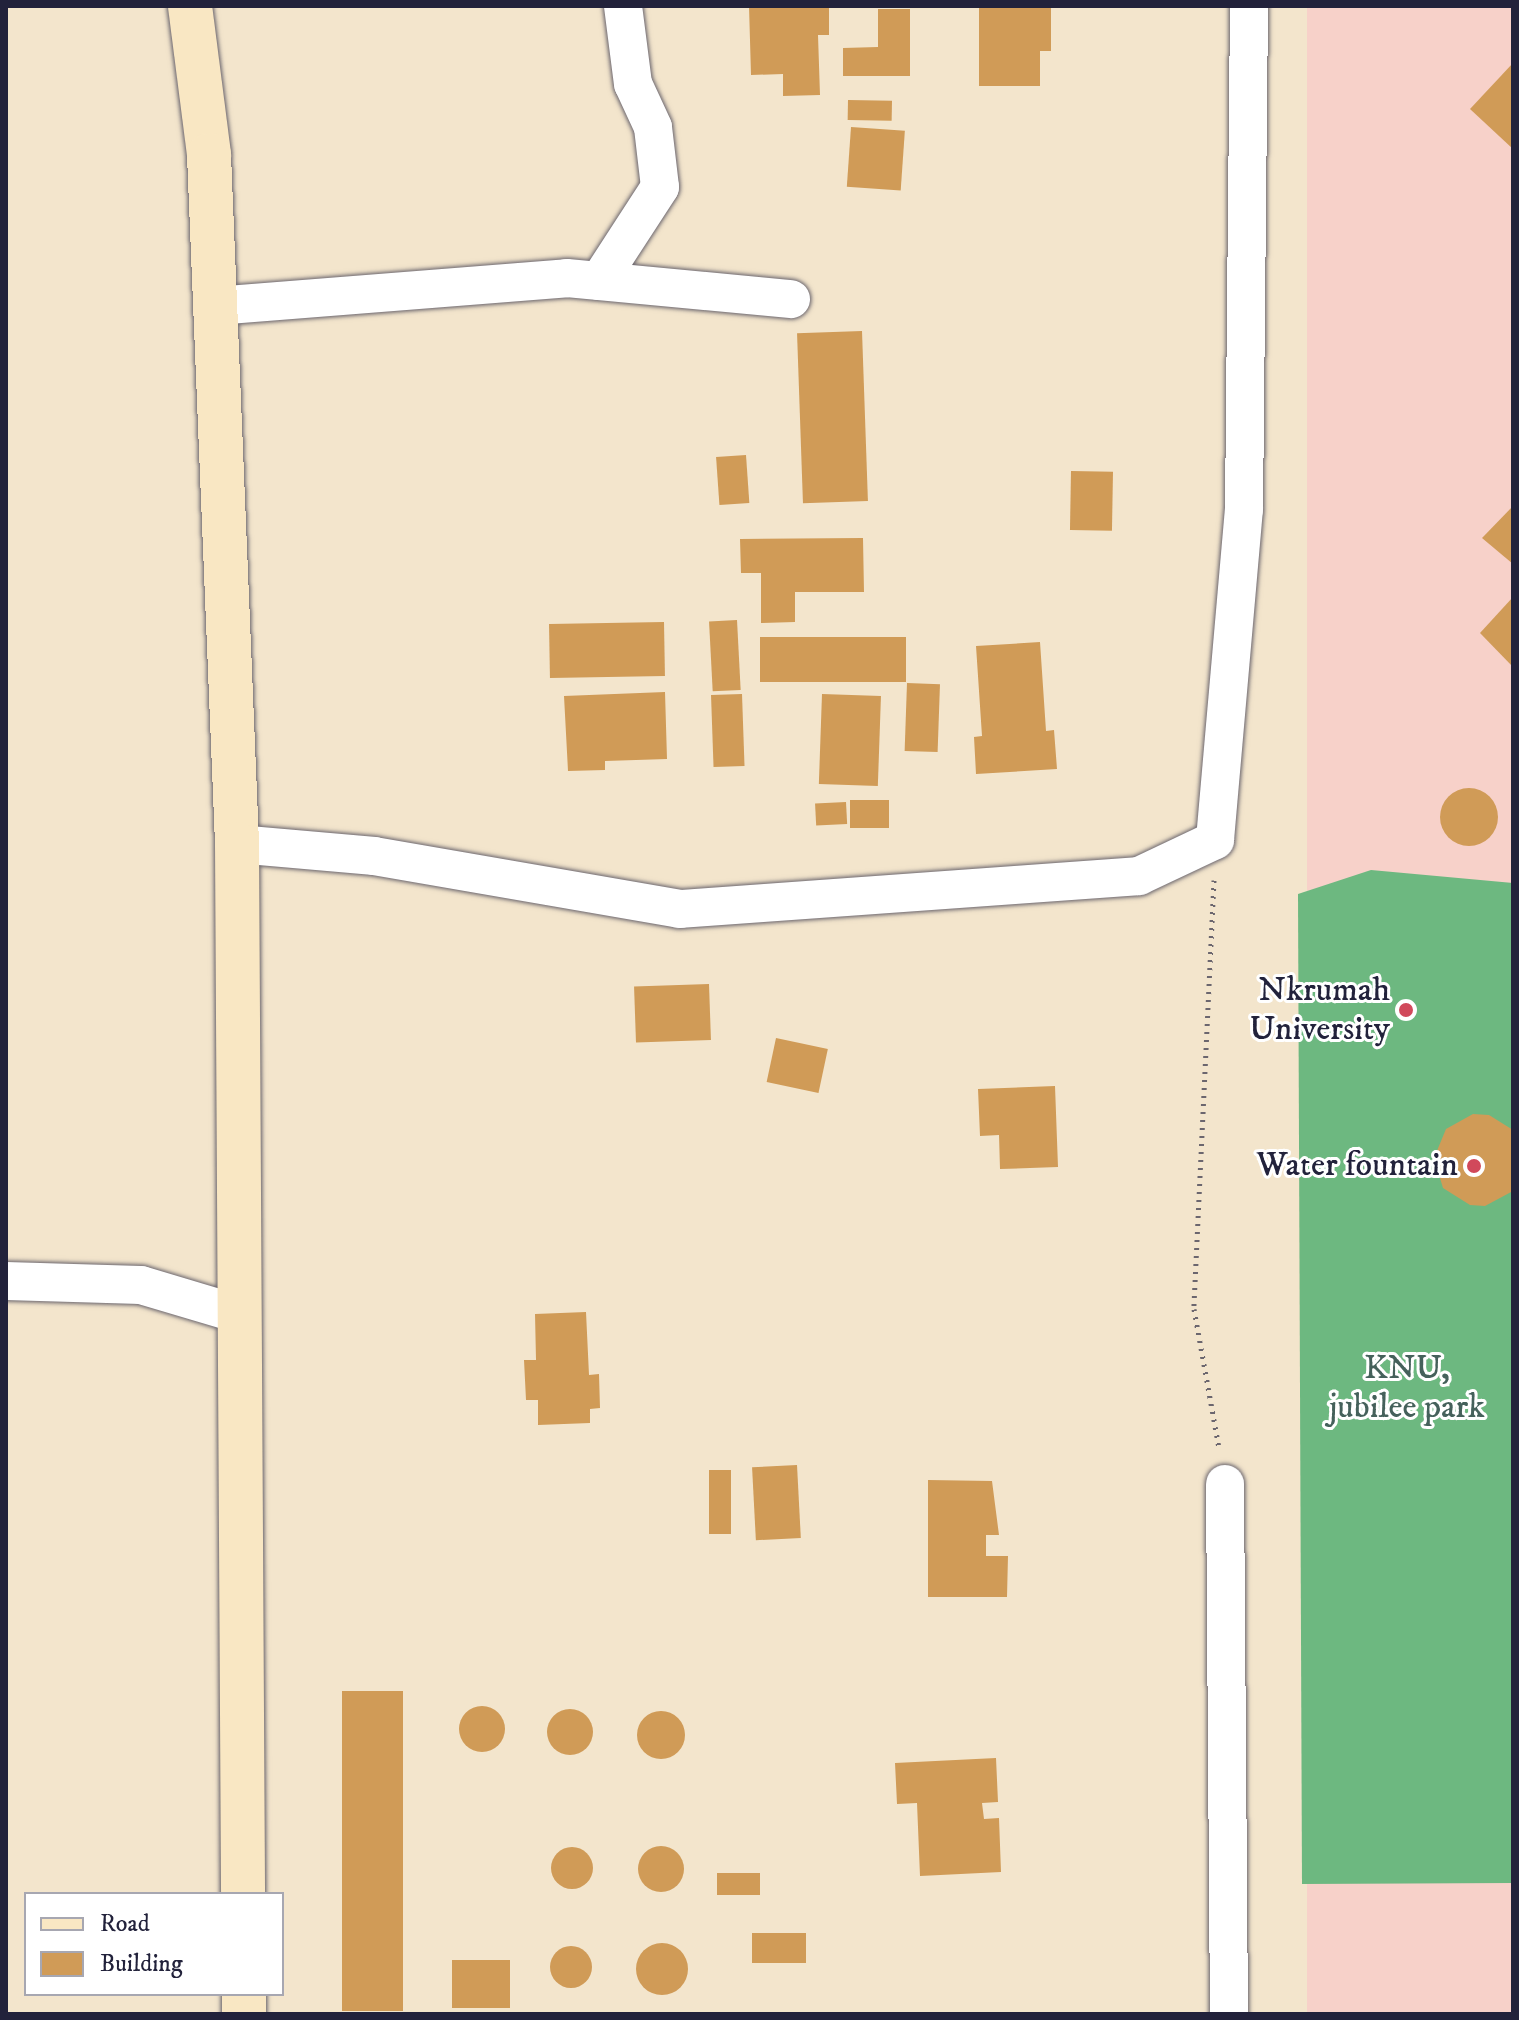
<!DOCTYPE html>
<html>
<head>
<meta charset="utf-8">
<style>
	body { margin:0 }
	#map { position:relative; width:1519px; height:2020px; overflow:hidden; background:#f3e5cc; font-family:"IM FELL DW Pica",serif }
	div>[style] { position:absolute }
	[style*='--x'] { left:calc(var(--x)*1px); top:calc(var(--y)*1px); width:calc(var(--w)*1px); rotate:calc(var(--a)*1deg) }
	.built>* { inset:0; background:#f7d1c9; transform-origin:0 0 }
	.forest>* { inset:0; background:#6db880 }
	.building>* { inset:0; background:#d09b57; transform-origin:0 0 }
	.round { border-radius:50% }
	.path>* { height:5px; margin-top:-2.5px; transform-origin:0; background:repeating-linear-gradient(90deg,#6b666e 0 2px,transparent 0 8px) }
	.roads { filter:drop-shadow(0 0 2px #6b666e) drop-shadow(0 0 2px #6b666e) }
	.street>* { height:38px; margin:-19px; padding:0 19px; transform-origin:19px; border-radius:19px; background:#fff }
	.secondary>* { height:44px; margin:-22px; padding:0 22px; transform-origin:22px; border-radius:22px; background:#f9e7c3 }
	.dots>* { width:22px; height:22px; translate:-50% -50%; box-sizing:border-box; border:4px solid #fff; border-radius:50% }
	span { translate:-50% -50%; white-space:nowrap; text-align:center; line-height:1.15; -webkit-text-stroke:6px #fff; paint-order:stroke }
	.poi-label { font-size:34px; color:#22223b }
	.right { translate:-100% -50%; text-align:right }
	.park-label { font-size:34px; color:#45615b }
	.frame { position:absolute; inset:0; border:8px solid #22223b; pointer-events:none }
	.legend { position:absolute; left:24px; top:1892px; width:260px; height:104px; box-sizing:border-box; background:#fff; border:2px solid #a7a7b1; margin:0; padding:10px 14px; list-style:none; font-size:24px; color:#22223b }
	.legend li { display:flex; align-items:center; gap:16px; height:40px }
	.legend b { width:40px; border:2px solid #a7a7b1 }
</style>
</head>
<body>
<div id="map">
	<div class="built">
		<i style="left:1307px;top:6px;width:206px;height:2008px"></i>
	</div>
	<div class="forest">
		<i style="clip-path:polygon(1371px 870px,1513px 883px,1513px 1883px,1302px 1884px,1298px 894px)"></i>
	</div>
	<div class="building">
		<i style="clip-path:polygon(749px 6px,829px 6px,829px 35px,818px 35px,820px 95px,783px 96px,783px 74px,751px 75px)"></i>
		<i style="clip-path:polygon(979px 6px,1051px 6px,1051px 51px,1040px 51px,1040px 86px,979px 86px)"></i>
		<i style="clip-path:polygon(878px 9px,910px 9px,910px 76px,843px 76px,843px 48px,878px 47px)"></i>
		<i style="clip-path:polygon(1513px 63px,1513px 149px,1470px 109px)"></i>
		<i style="left:848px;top:100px;width:44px;height:20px;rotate:1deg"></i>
		<i style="left:851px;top:127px;width:54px;height:60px;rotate:4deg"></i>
		<i style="left:862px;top:331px;width:170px;height:65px;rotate:88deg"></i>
		<i style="left:746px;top:455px;width:48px;height:30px;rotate:86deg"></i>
		<i style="left:1071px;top:471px;width:42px;height:59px;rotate:1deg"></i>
		<i style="clip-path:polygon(1513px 506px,1513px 564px,1482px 538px)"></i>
		<i style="clip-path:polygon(863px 538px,864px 592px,795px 592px,795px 622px,761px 623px,761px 573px,741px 573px,740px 539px)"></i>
		<i style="clip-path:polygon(1513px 597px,1513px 667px,1480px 633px)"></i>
		<i style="left:737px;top:620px;width:70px;height:28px;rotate:87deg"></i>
		<i style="left:664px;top:622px;width:54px;height:115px;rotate:89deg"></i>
		<i style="left:760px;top:637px;width:146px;height:45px"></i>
		<i style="clip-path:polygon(1040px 642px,1046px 731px,1054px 730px,1057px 769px,976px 774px,974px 737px,982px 736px,976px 646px)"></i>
		<i style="left:907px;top:683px;width:33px;height:68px;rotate:2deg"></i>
		<i style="clip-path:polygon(665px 692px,667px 759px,605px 761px,605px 770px,568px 771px,564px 696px)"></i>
		<i style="left:742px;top:694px;width:72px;height:31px;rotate:88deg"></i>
		<i style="left:822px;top:694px;width:59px;height:90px;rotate:2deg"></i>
		<i class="round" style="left:1440px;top:788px;width:58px;height:58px"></i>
		<i style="left:850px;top:800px;width:39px;height:28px"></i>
		<i style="left:846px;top:802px;width:22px;height:31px;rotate:87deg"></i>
		<i style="left:709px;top:984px;width:56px;height:75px;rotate:88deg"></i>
		<i style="left:776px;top:1038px;width:53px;height:45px;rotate:12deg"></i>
		<i style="clip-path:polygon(1055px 1086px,1058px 1167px,1000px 1169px,999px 1135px,980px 1136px,978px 1089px)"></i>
		<i style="clip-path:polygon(1473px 1114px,1489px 1115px,1513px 1130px,1513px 1191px,1485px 1206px,1470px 1205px,1443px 1188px,1434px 1158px,1446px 1129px)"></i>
		<i style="clip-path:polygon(586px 1312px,589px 1375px,599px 1374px,600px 1408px,590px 1409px,590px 1423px,538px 1425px,538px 1400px,526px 1400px,524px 1360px,536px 1360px,535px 1314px)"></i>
		<i style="left:797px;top:1465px;width:73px;height:45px;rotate:87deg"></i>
		<i style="left:709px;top:1470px;width:22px;height:64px"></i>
		<i style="clip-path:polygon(928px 1480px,992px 1481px,999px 1535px,986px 1535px,986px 1556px,1008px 1556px,1007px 1597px,928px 1597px)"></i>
		<i style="left:342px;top:1691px;width:61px;height:320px"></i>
		<i class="round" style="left:459px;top:1706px;width:46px;height:46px"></i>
		<i class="round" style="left:547px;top:1709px;width:46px;height:46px"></i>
		<i class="round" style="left:637px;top:1711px;width:48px;height:48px"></i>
		<i style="clip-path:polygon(996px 1758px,998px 1802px,982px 1803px,984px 1819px,999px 1818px,1001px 1872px,920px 1876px,917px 1803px,897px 1804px,895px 1763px)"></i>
		<i class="round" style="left:638px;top:1846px;width:46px;height:46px"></i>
		<i class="round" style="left:551px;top:1847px;width:42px;height:42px"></i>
		<i style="left:717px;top:1873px;width:43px;height:22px"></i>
		<i style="left:806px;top:1933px;width:30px;height:54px;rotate:90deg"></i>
		<i class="round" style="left:636px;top:1943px;width:52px;height:52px"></i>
		<i class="round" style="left:550px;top:1946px;width:42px;height:42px"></i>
		<i style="left:452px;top:1960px;width:58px;height:48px"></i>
	</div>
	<div class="path">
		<i style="--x:1214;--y:880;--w:429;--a:92.7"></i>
		<i style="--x:1194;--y:1309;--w:141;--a:79.8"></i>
	</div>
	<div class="roads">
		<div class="street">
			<i style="--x:599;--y:281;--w:112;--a:-57"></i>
			<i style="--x:660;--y:187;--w:60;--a:-96.7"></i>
			<i style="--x:653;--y:127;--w:47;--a:-114.9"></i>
			<i style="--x:633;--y:84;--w:79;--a:-97.3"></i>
			<i style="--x:215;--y:306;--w:353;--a:-4.5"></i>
			<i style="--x:567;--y:278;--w:225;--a:5.4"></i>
			<i style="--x:237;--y:844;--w:138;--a:5"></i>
			<i style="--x:374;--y:856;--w:311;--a:9.8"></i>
			<i style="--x:680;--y:909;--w:460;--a:-4.1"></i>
			<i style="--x:1139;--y:876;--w:84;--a:-25.3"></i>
			<i style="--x:1215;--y:840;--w:331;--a:-85"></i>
			<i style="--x:1244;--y:510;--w:504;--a:-89.43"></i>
			<i style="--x:6;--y:1281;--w:135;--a:1.7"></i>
			<i style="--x:141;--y:1285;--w:101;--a:16.6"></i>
			<i style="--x:1225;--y:1484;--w:530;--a:89.57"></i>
		</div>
		<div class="secondary">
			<i style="--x:190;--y:6;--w:150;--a:82.7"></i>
			<i style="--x:209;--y:155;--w:690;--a:87.67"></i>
			<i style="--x:237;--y:844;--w:1050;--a:89.67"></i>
			<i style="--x:244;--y:1994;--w:20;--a:90"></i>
		</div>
	</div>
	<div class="dots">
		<i style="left:1406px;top:1010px;background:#d1495b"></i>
		<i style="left:1474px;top:1166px;background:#d1495b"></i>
	</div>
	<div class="poi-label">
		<span class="right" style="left:1390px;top:1010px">Nkrumah<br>University</span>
		<span class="right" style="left:1458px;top:1166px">Water fountain</span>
	</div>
	<div class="park-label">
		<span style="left:1407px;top:1388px">KNU,<br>jubilee park</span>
	</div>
	<div class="frame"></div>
	<ul class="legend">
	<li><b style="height:10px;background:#f9e7c3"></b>Road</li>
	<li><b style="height:22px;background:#d09b57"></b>Building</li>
	</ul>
</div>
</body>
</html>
